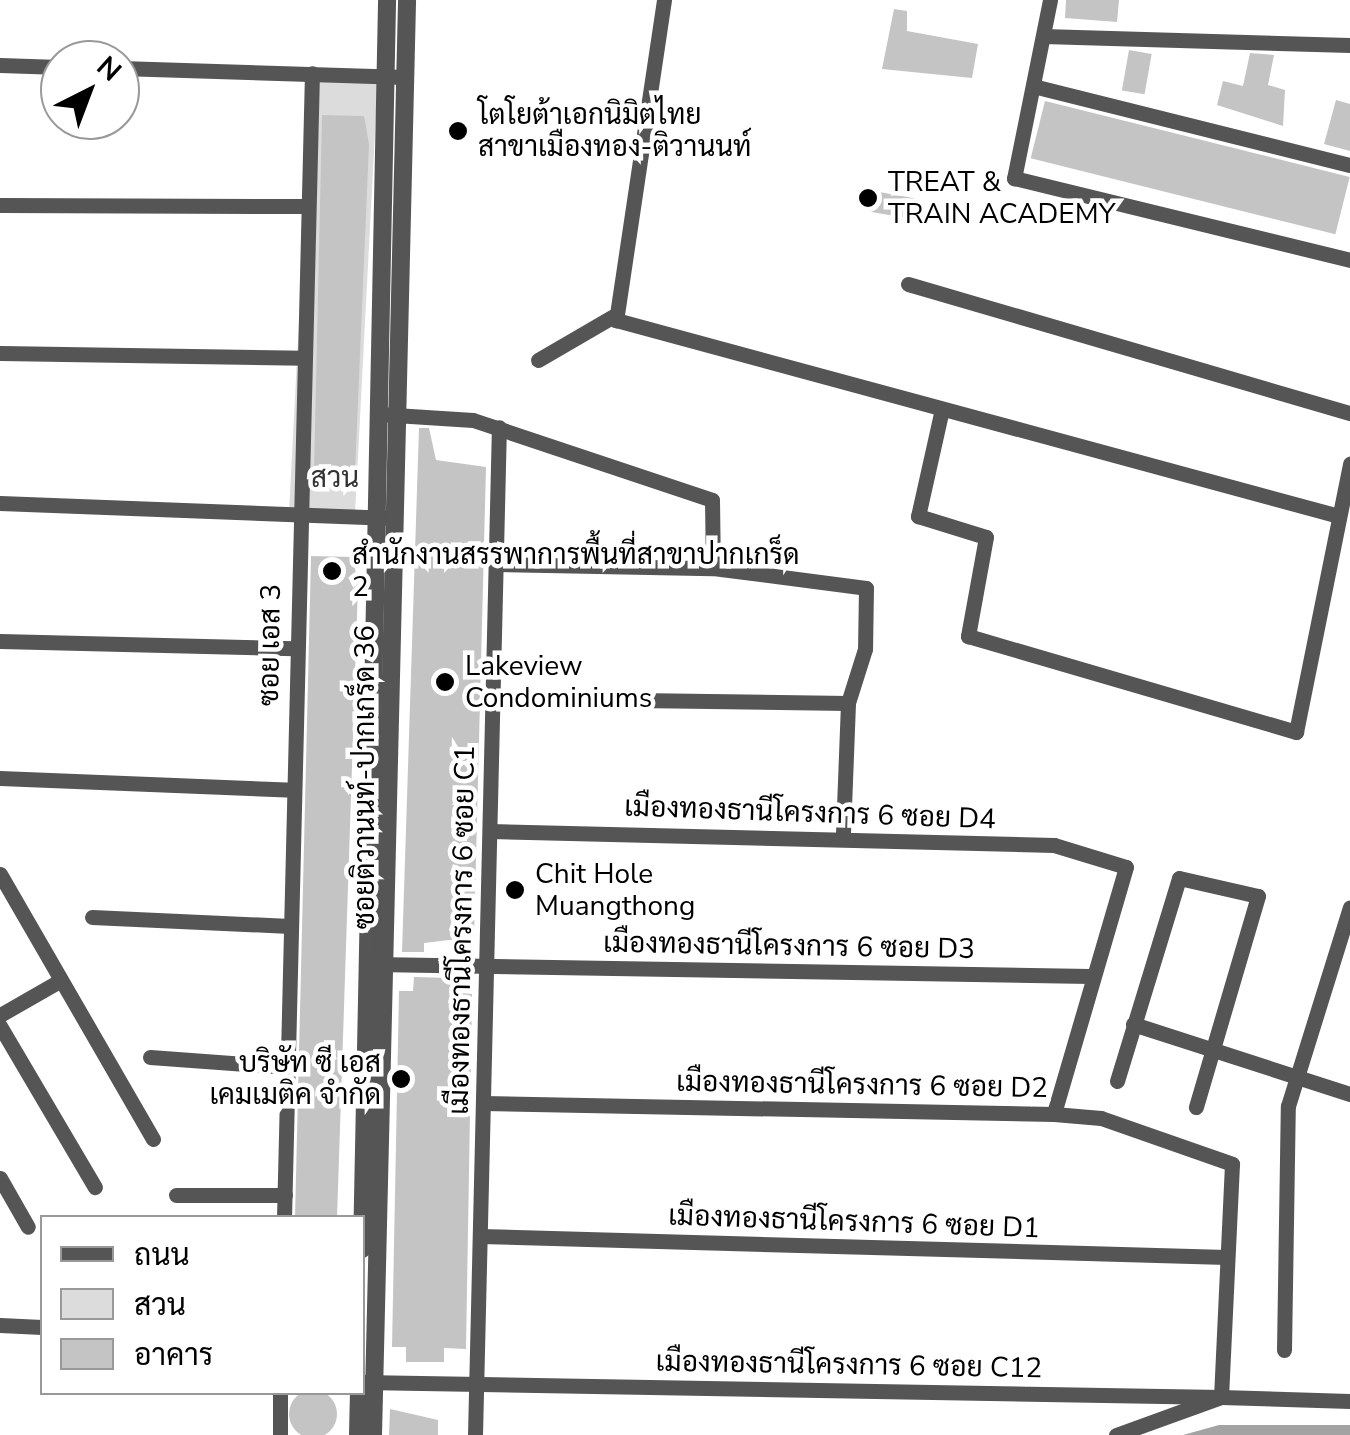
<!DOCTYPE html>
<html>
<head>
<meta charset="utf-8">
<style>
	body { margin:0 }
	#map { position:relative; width:1350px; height:1435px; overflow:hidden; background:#fff; font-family:"Nunito Sans",Sarabun,sans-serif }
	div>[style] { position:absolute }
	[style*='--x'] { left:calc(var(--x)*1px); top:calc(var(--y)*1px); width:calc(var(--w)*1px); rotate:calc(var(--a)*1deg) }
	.green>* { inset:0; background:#dcdcdc; transform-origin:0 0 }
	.water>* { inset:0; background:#a3a3a3 }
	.building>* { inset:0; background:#c4c4c4; transform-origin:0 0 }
	.round { border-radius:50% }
	.minor>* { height:15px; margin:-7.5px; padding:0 7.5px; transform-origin:7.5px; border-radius:7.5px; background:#555 }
	.tertiary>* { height:18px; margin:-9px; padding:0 9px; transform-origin:9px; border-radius:9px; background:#555 }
	.dots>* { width:28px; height:28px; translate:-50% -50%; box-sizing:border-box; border:5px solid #fff; border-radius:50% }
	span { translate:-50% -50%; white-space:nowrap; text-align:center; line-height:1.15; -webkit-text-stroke:9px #fff; paint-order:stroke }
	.poi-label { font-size:28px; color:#000 }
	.left { translate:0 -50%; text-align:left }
	.right { translate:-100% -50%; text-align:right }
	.park-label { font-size:28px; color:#333 }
	.street-label { font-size:28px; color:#000 }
	.legend { position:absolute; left:40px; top:1215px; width:325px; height:180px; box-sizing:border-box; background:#fff; border:2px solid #999; margin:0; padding:12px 18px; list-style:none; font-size:30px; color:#000 }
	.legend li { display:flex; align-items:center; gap:20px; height:50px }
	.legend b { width:50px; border:2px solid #999 }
	.north { position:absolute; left:40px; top:40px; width:100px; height:100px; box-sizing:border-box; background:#fff; border:2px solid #999; border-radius:50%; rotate:42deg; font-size:28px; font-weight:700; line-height:40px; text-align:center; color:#000 }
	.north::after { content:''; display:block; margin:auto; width:35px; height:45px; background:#000; clip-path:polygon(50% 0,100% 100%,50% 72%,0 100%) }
</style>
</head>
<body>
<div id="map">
	<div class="green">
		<i style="left:312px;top:73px;width:66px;height:441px;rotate:3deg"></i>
	</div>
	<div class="water">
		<i style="clip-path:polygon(1219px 1425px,1350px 1425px,1350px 1435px,1183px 1435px)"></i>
	</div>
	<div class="building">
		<i style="clip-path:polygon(1066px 0,1119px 0,1117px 22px,1065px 18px)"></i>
		<i style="clip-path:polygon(894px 9px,907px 11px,907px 31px,978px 44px,972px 78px,882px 69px)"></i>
		<i style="left:1129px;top:50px;width:23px;height:41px;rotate:10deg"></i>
		<i style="clip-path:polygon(1250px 53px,1274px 55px,1268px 85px,1285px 90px,1283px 126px,1217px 105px,1223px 81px,1243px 86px)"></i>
		<i style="clip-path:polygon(1336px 100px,1350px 104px,1350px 151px,1324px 144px)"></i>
		<i style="left:1045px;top:101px;width:314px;height:59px;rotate:14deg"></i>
		<i style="clip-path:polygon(322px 115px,364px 116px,369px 144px,355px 472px,314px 471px)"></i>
		<i style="left:868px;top:190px;width:47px;height:21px;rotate:10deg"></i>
		<i style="clip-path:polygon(419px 428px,429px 428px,436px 460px,486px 467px,474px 937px,424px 943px,424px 952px,402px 952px)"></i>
		<i style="clip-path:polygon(311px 556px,353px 557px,358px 585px,337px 1218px,295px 1218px)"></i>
		<i style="clip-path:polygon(414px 977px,451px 978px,451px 992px,472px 994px,466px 1349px,444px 1348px,444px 1362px,406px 1362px,406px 1347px,392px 1347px,399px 991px,413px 991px)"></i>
		<i class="round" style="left:289px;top:1390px;width:48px;height:48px"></i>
		<i style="clip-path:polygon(390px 1409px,438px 1420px,438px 1435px,389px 1435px)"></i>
	</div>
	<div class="minor">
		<i style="--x:664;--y:0;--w:324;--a:98.5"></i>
		<i style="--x:616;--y:320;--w:749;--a:15.17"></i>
		<i style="--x:1050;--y:0;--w:182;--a:101.4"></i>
		<i style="--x:1014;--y:178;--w:346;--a:13.7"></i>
		<i style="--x:1043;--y:36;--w:307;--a:1.7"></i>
		<i style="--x:0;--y:65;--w:60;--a:1.9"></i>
		<i style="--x:120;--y:68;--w:285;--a:1.8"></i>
		<i style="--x:1033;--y:86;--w:327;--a:14"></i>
		<i style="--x:0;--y:205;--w:308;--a:0.2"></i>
		<i style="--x:908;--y:284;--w:460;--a:16.3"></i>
		<i style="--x:0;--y:353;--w:303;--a:0.9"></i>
		<i style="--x:538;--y:360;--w:86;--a:-30.2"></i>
		<i style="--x:942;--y:409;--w:110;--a:102.6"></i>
		<i style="--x:918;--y:516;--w:71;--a:17.2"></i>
		<i style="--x:986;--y:537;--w:101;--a:100.3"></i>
		<i style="--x:968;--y:636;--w:342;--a:16.3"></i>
		<i style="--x:1296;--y:732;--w:274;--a:-78.6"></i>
		<i style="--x:379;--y:414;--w:94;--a:3.7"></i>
		<i style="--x:473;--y:420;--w:252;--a:18.5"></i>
		<i style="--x:712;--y:500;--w:68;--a:89.2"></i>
		<i style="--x:0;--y:503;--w:386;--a:2.2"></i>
		<i style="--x:496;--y:564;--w:217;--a:1.1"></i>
		<i style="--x:713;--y:568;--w:154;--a:7.4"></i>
		<i style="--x:866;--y:588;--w:61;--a:90.9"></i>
		<i style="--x:865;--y:649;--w:57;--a:107.5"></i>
		<i style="--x:848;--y:703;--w:132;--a:92.2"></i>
		<i style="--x:0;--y:641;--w:294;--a:1.4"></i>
		<i style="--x:493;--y:698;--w:355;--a:0.8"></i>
		<i style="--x:0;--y:778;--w:293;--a:2.3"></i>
		<i style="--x:490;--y:831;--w:564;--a:1.42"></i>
		<i style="--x:1054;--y:845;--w:75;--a:17"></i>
		<i style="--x:1126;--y:867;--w:257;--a:106.3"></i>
		<i style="--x:0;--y:874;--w:306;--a:60"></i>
		<i style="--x:92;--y:917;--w:198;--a:2.6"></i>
		<i style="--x:375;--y:964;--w:715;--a:0.96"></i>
		<i style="--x:0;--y:1015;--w:70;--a:-29.8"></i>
		<i style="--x:1133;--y:1024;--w:228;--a:17.9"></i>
		<i style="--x:0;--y:1026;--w:187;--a:59.5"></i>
		<i style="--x:150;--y:1057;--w:137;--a:4.2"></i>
		<i style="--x:1117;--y:1081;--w:212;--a:-73"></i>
		<i style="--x:1179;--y:878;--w:81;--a:12.8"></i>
		<i style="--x:1258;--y:896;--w:220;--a:106.4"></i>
		<i style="--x:483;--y:1103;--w:571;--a:1.1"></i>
		<i style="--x:1054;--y:1114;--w:47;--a:4.9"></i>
		<i style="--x:1101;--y:1118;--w:139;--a:19.3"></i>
		<i style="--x:1232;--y:1164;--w:233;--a:92.7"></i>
		<i style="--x:0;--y:1178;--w:56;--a:60.3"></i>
		<i style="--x:176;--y:1195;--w:109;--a:0"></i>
		<i style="--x:284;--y:1218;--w:1145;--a:-88.6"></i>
		<i style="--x:480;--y:1236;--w:747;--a:1.61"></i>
		<i style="--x:0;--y:1325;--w:42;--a:2.7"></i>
		<i style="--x:1284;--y:1350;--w:244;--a:-89.1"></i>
		<i style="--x:1288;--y:1106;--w:208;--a:-72.7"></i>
		<i style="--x:362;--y:1382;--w:859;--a:1"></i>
		<i style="--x:280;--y:1435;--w:43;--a:-90"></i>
		<i style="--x:475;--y:1435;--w:1008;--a:-88.64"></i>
		<i style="--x:1116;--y:1435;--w:112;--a:-19.9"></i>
		<i style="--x:1221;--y:1397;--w:129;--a:1.8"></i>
	</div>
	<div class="tertiary">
		<i style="--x:362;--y:1249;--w:1249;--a:-88.85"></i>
		<i style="--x:358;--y:1435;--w:43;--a:-88.7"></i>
		<i style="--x:373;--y:1435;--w:1435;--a:-88.64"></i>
	</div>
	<div class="dots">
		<i style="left:458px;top:131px;background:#000"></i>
		<i style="left:868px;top:198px;background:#000"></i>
		<i style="left:332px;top:571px;background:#000"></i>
		<i style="left:445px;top:682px;background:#000"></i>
		<i style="left:515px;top:890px;background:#000"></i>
		<i style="left:401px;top:1079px;background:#000"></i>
	</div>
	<div class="poi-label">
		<span class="left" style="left:478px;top:131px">โตโยต้าเอกนิมิตไทย<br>สาขาเมืองทอง-ติวานนท์</span>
		<span class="left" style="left:888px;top:198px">TREAT &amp;<br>TRAIN ACADEMY</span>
		<span class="left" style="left:352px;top:571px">สำนักงานสรรพาการพื้นที่สาขาปากเกร็ด<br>2</span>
		<span class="left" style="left:465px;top:682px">Lakeview<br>Condominiums</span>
		<span class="left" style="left:535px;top:890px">Chit Hole<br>Muangthong</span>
		<span class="right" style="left:381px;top:1079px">บริษัท ซี เอส<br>เคมเมติค จำกัด</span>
	</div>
	<div class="park-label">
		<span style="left:335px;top:478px">สวน</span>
	</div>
	<div class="street-label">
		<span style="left:270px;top:645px;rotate:-89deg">ซอย เอส 3</span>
		<span style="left:365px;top:777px;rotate:-90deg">ซอยติวานนท์-ปากเกร็ด 36</span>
		<span style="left:810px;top:813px;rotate:2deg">เมืองทองธานีโครงการ 6 ซอย D4</span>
		<span style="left:462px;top:930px;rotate:-89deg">เมืองทองธานีโครงการ 6 ซอย C1</span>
		<span style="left:789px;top:946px;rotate:1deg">เมืองทองธานีโครงการ 6 ซอย D3</span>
		<span style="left:862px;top:1085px;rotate:1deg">เมืองทองธานีโครงการ 6 ซอย D2</span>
		<span style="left:854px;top:1222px;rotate:2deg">เมืองทองธานีโครงการ 6 ซอย D1</span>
		<span style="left:849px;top:1365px;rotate:1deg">เมืองทองธานีโครงการ 6 ซอย C12</span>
	</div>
	<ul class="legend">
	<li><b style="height:12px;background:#555"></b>ถนน</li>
	<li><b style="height:28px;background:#dcdcdc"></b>สวน</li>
	<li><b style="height:28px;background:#c4c4c4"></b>อาคาร</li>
	</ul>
	<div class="north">N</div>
</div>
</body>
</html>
